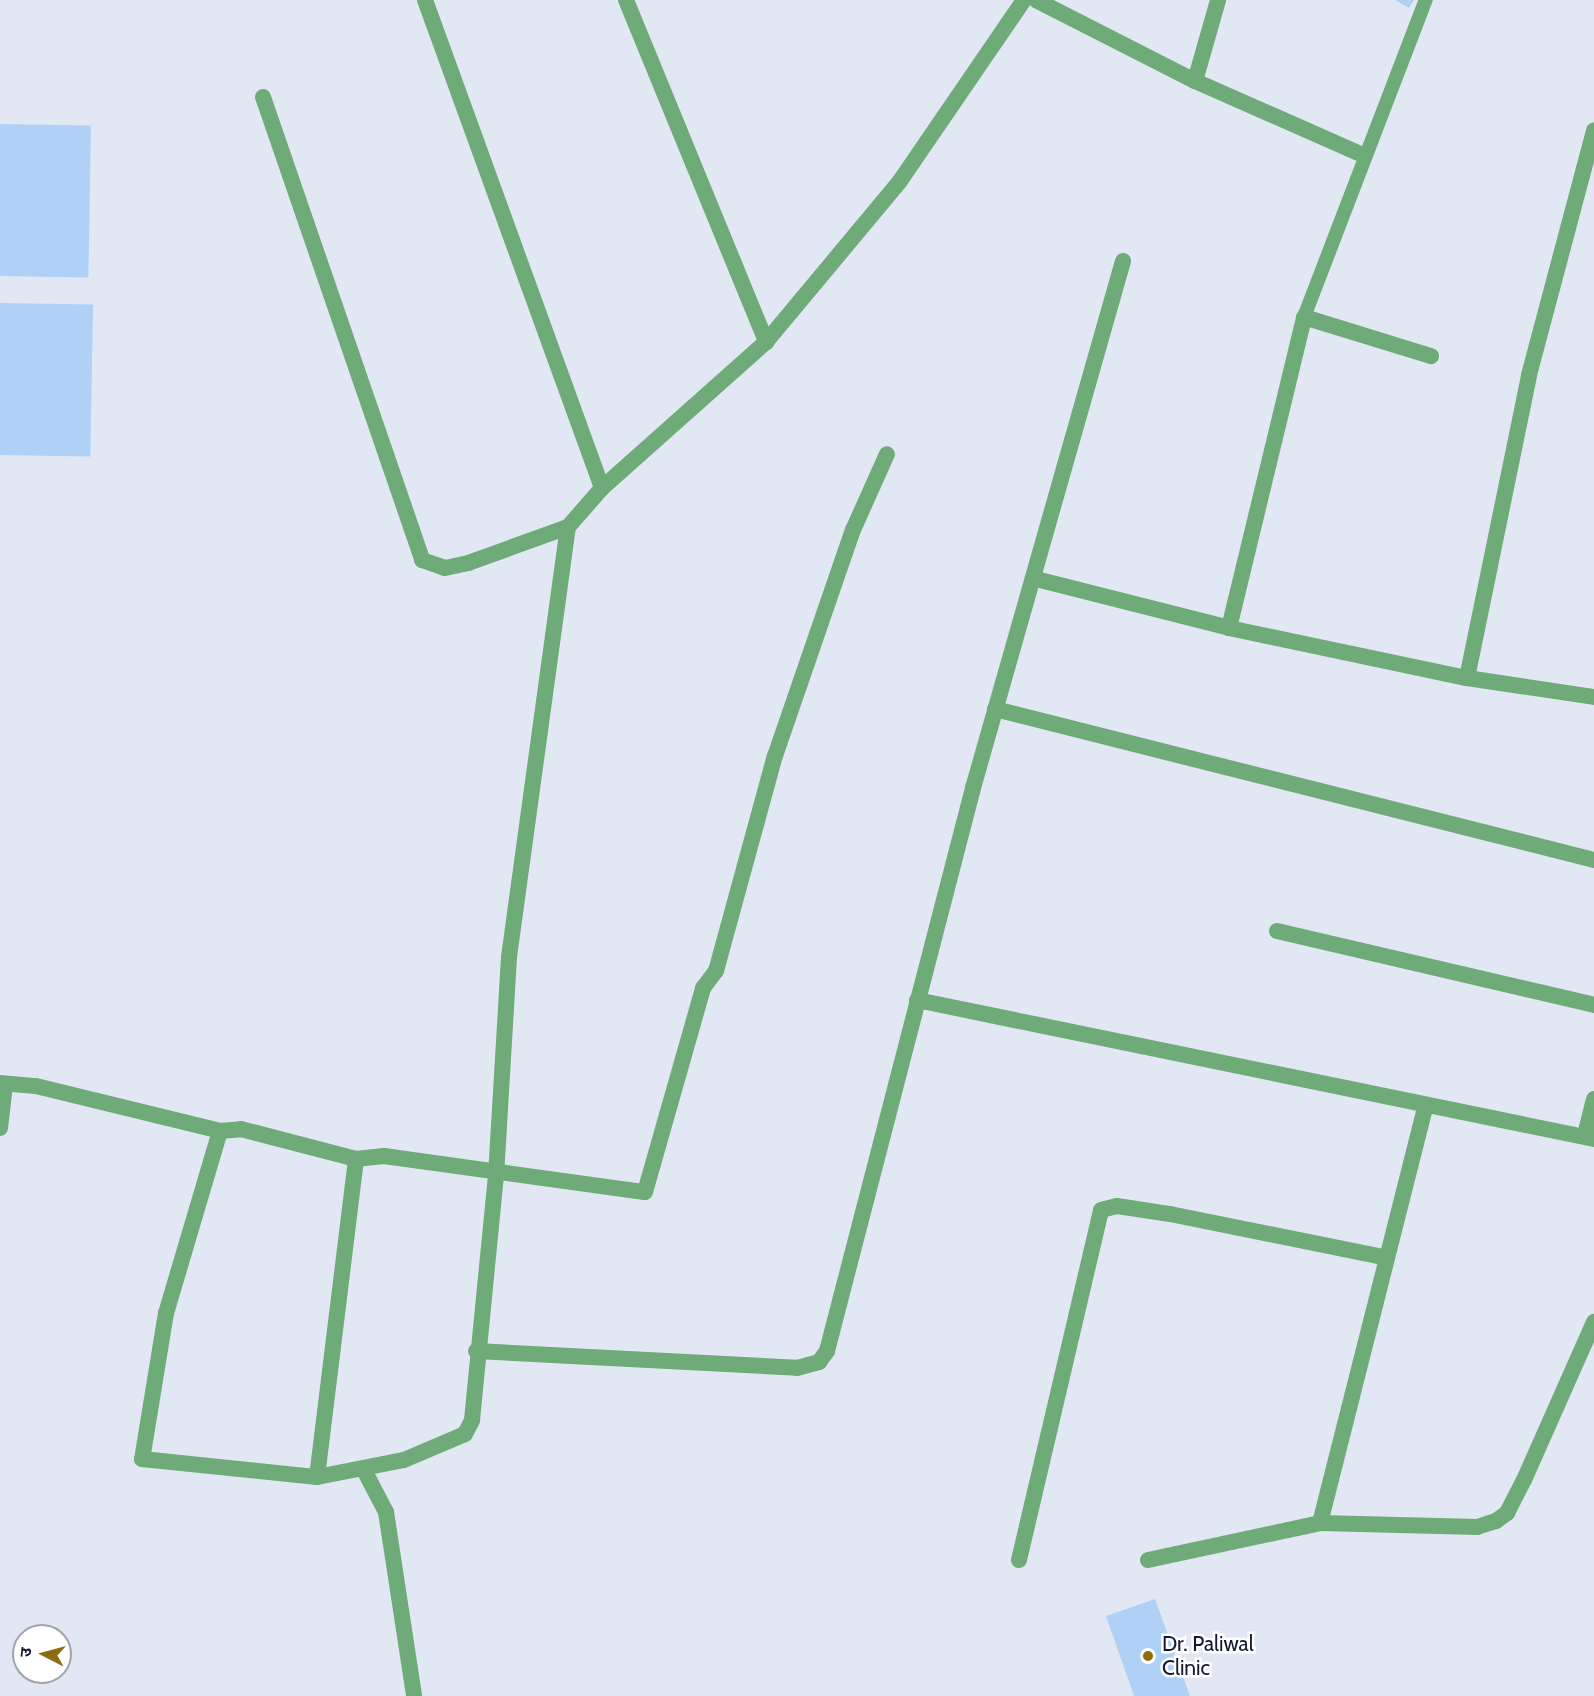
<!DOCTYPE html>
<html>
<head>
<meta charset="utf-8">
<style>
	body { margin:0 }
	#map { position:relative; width:1594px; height:1696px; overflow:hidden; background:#e2e7f4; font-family:Cabin,"Noto Sans Devanagari",sans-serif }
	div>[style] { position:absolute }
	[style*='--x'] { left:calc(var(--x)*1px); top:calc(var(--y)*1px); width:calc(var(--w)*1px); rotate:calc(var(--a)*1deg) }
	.building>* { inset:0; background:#aed1f5; transform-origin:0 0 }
	.service>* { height:14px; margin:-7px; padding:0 7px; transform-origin:7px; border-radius:7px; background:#6fab78 }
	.minor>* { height:16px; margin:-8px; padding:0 8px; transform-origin:8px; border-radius:8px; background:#6fab78 }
	.dots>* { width:16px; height:16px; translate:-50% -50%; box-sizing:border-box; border:3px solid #fff; border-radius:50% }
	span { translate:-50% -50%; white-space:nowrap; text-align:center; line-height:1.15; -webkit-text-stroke:5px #fff; paint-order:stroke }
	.poi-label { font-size:21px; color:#131a31 }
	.left { translate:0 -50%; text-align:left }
	.north { position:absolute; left:12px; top:1624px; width:60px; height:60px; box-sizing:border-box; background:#fff; border:2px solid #a1a3ad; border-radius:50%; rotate:276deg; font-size:16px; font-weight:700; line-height:24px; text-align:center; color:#131a31 }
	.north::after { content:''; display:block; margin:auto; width:21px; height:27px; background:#8b6d0e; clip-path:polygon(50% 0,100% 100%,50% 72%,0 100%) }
</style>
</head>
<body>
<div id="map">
	<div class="building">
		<i style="clip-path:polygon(1395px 0,1414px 0,1409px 8px)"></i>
		<i style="left:0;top:124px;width:91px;height:152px;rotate:1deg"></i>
		<i style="left:0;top:303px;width:93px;height:152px;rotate:1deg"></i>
		<i style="clip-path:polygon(1155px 1599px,1190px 1696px,1134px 1696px,1106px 1616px)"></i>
	</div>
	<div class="service">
		<i style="--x:1304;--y:317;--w:340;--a:-69"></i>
	</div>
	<div class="minor">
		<i style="--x:425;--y:0;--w:519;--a:70.06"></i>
		<i style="--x:626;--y:0;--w:370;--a:67.7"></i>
		<i style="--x:1036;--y:0;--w:178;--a:27"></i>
		<i style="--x:1195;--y:81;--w:184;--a:23.8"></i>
		<i style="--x:1195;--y:81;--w:84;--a:-74.1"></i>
		<i style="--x:263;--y:97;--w:490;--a:71"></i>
		<i style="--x:422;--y:560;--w:24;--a:19"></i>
		<i style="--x:445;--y:568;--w:24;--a:-12"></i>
		<i style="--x:468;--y:563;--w:106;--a:-19.8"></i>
		<i style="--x:1036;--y:579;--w:199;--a:14.2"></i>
		<i style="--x:1229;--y:628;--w:243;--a:11.9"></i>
		<i style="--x:1467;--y:678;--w:128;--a:8.5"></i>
		<i style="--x:1229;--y:628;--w:320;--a:-76.4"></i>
		<i style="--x:1304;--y:317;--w:133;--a:17.1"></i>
		<i style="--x:1467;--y:678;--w:309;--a:-78.4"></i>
		<i style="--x:1529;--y:375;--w:253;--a:-75.1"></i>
		<i style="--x:995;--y:709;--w:618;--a:14.15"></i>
		<i style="--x:1277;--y:931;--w:326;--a:13.1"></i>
		<i style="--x:917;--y:1000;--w:691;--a:11.6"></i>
		<i style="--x:0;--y:1083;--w:36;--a:5"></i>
		<i style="--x:36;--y:1086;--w:189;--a:13.7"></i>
		<i style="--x:220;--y:1131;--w:21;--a:-5"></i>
		<i style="--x:241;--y:1129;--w:119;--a:14.6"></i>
		<i style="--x:356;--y:1159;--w:28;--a:-6"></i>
		<i style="--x:384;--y:1156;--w:263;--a:7.9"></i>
		<i style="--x:645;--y:1192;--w:212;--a:-74.1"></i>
		<i style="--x:703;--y:988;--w:21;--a:-53"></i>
		<i style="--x:716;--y:971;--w:223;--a:-74.7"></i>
		<i style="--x:775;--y:756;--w:239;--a:-71"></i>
		<i style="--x:853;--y:530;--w:83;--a:-65.9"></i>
		<i style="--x:0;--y:1128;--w:43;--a:-83.4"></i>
		<i style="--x:220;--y:1131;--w:190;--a:106.5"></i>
		<i style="--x:166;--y:1313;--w:148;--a:99.3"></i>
		<i style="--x:142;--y:1459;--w:176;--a:5.9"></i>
		<i style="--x:317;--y:1477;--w:89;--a:-11.1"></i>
		<i style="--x:404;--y:1460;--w:66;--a:-23.1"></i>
		<i style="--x:465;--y:1434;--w:16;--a:-63"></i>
		<i style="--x:472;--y:1420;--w:245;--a:-84.4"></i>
		<i style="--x:496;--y:1176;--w:219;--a:-86.6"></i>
		<i style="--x:509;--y:957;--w:434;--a:-82.2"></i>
		<i style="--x:568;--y:527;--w:52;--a:-48.9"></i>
		<i style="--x:602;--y:488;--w:220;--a:-41.7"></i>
		<i style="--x:766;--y:342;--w:209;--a:-50.2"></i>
		<i style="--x:900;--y:181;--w:219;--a:-55.6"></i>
		<i style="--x:1585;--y:1135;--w:37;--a:-76"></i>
		<i style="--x:476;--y:1351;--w:321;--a:3"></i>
		<i style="--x:797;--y:1368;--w:23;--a:-15"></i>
		<i style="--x:819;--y:1362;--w:14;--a:-54"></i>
		<i style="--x:827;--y:1351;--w:582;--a:-75.46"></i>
		<i style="--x:973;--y:788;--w:548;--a:-74.11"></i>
		<i style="--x:364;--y:1470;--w:47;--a:62.4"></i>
		<i style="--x:386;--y:1512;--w:186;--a:81.3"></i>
		<i style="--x:317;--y:1477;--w:320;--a:-83"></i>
		<i style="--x:1320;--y:1523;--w:428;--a:-75.8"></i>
		<i style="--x:1019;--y:1560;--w:359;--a:-76.8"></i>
		<i style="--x:1101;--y:1210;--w:16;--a:-14"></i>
		<i style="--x:1117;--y:1206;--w:54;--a:8.6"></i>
		<i style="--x:1170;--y:1214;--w:218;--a:11.4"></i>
		<i style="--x:1148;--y:1560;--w:176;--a:-12.1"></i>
		<i style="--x:1320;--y:1523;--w:157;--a:1.5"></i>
		<i style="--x:1477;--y:1527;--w:20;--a:-18"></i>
		<i style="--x:1496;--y:1521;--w:14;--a:-36"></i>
		<i style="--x:1507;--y:1513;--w:37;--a:-63"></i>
		<i style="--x:1524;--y:1480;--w:173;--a:-66.1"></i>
	</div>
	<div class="dots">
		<i style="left:1148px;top:1656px;background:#8b6d0e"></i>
	</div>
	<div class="poi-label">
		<span class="left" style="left:1162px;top:1656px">Dr. Paliwal<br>Clinic</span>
	</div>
	<div class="north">उ</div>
</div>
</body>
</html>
